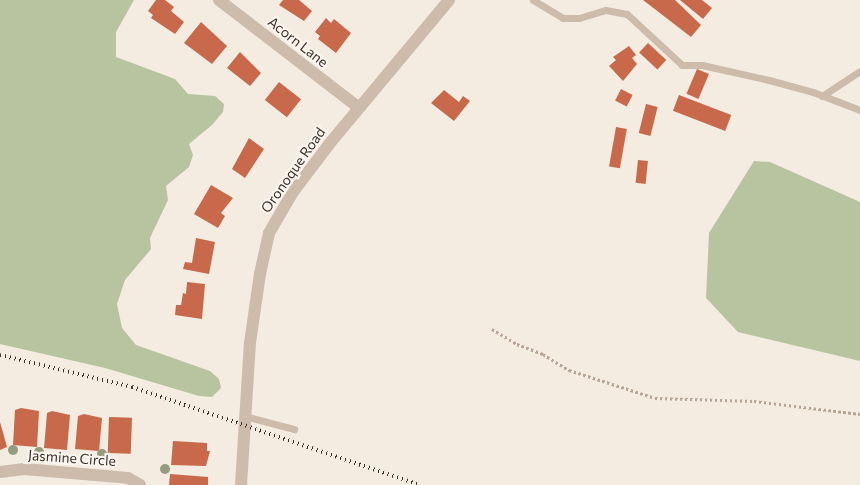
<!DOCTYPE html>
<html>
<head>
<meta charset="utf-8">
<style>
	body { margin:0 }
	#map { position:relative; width:860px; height:485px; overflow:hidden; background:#f4ebe1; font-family:Commissioner,sans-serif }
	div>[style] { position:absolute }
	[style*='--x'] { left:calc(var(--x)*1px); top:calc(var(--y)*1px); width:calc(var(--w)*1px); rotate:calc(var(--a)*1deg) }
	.green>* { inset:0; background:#b8c4a0 }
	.building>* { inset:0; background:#c8694b; transform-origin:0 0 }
	.path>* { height:2.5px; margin-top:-1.25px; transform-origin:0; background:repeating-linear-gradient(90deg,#b9a596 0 2.5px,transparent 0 5px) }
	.service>* { height:7px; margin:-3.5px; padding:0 3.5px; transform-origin:3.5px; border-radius:3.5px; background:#cdbbac }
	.minor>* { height:12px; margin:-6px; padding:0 6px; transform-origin:6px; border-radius:6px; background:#cdbbac }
	.tertiary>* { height:12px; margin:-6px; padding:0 6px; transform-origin:6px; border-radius:6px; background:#cdbbac }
	.rail>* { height:4px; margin-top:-2px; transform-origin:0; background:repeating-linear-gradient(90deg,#3b302b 0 1px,transparent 0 5px) }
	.trees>* { width:10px; height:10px; margin:-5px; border-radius:50%; background:#969b7f }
	span { translate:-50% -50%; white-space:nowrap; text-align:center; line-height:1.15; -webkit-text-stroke:4.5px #fbf5ee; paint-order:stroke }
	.street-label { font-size:14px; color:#3b302b }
</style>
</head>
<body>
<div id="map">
	<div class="green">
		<i style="clip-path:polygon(0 0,134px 0,116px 32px,116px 57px,175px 79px,188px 94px,215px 96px,224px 104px,223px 112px,212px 125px,189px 144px,193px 155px,189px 167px,166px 186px,168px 200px,150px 238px,151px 249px,125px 280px,117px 304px,122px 328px,136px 345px,210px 371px,219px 379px,221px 388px,212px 397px,199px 396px,105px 368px,0 344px)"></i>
		<i style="clip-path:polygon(754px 161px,770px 162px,860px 202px,860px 361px,738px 332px,706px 298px,709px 233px)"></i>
	</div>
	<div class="building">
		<i style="clip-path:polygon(156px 0,165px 0,174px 7px,171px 11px,184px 22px,175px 34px,151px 18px,153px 15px,148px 11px)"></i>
		<i style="clip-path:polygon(283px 0,299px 0,312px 11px,304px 21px,279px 5px)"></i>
		<i style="clip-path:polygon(643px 0,675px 0,701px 25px,691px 37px)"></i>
		<i style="clip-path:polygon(680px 0,702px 0,712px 8px,703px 19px)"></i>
		<i style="clip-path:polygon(326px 18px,331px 23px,334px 19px,351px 33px,336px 53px,318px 39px,320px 36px,315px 32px)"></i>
		<i style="clip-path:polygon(201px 22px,227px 46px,212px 64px,184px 43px)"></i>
		<i style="left:648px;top:43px;width:25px;height:13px;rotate:43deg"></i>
		<i style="clip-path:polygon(629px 46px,636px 55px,632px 58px,637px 64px,623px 81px,609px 66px,616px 60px,613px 57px)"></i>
		<i style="clip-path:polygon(240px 52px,261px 73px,250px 86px,227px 68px)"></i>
		<i style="left:697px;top:69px;width:13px;height:27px;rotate:23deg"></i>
		<i style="left:279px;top:82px;width:28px;height:23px;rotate:38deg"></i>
		<i style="left:621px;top:89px;width:13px;height:13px;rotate:27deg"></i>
		<i style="clip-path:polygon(444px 90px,459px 102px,463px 96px,470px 101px,454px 121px,431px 103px)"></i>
		<i style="left:679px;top:95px;width:56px;height:17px;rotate:21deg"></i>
		<i style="left:646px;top:104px;width:12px;height:30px;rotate:14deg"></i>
		<i style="left:616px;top:127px;width:11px;height:40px;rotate:10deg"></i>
		<i style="clip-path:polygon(249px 138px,264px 149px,245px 178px,232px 169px)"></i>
		<i style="left:638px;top:160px;width:10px;height:23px;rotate:6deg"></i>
		<i style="clip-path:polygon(211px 185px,233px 198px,221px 213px,225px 216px,218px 228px,194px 214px)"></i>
		<i style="clip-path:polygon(196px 238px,215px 242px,209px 274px,183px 269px,185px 262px,192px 263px)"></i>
		<i style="clip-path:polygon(187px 282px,205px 284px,202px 319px,175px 315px,176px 305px,181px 305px,183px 293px,186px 294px)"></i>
		<i style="clip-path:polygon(21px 408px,39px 411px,37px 447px,13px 445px,15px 410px)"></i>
		<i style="clip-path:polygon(52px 411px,70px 415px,67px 450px,44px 448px,47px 413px)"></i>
		<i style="clip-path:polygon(84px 414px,102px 418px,99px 451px,75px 449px,78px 416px)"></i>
		<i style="left:109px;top:417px;width:23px;height:36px;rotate:2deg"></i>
		<i style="clip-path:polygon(0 422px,7px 447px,0 450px)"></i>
		<i style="clip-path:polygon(173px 441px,207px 443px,207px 451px,210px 451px,206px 466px,171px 465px)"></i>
		<i style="clip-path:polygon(170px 474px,208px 477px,208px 485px,169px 485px)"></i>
	</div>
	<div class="path">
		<i style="--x:492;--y:329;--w:29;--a:31"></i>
		<i style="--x:517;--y:344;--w:28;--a:21"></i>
		<i style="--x:543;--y:354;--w:31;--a:32"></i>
		<i style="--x:569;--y:370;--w:90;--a:18"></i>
		<i style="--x:655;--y:398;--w:99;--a:1.7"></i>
		<i style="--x:754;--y:401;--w:107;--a:7"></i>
	</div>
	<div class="service">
		<i style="--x:533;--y:0;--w:35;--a:31"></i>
		<i style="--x:563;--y:18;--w:16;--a:0"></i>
		<i style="--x:579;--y:18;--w:28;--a:-17"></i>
		<i style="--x:606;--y:10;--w:21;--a:11"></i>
		<i style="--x:627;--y:14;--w:75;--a:42.8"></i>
		<i style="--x:682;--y:65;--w:20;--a:0"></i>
		<i style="--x:702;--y:65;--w:69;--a:12.6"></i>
		<i style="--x:769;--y:80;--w:46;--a:15.3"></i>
		<i style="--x:813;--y:92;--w:50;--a:21"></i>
		<i style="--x:822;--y:96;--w:45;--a:-33.3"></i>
		<i style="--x:245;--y:416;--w:51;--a:14.9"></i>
	</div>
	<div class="minor">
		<i style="--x:219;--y:0;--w:175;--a:37.6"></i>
		<i style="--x:0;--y:472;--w:24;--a:-7"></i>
		<i style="--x:24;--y:469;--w:104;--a:4.9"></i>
		<i style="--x:128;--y:478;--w:14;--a:30"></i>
	</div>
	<div class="tertiary">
		<i style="--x:241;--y:485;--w:142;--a:-86.4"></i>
		<i style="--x:250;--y:343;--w:70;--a:-81.8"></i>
		<i style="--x:260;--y:274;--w:42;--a:-77.6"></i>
		<i style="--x:269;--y:233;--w:48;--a:-59.7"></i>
		<i style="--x:293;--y:192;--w:61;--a:-52.9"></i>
		<i style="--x:330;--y:143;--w:186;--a:-50.2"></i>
	</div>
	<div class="rail">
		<i style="--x:0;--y:355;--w:136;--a:13.6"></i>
		<i style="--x:132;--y:387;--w:304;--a:18.8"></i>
	</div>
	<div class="trees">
		<i style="left:13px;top:450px"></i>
		<i style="left:39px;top:452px"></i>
		<i style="left:102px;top:454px"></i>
		<i style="left:165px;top:469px"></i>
	</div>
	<div class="street-label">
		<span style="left:298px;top:42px;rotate:38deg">Acorn Lane</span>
		<span style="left:293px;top:170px;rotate:-55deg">Oronoque Road</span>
		<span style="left:72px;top:458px;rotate:4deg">Jasmine Circle</span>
	</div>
</div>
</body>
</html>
